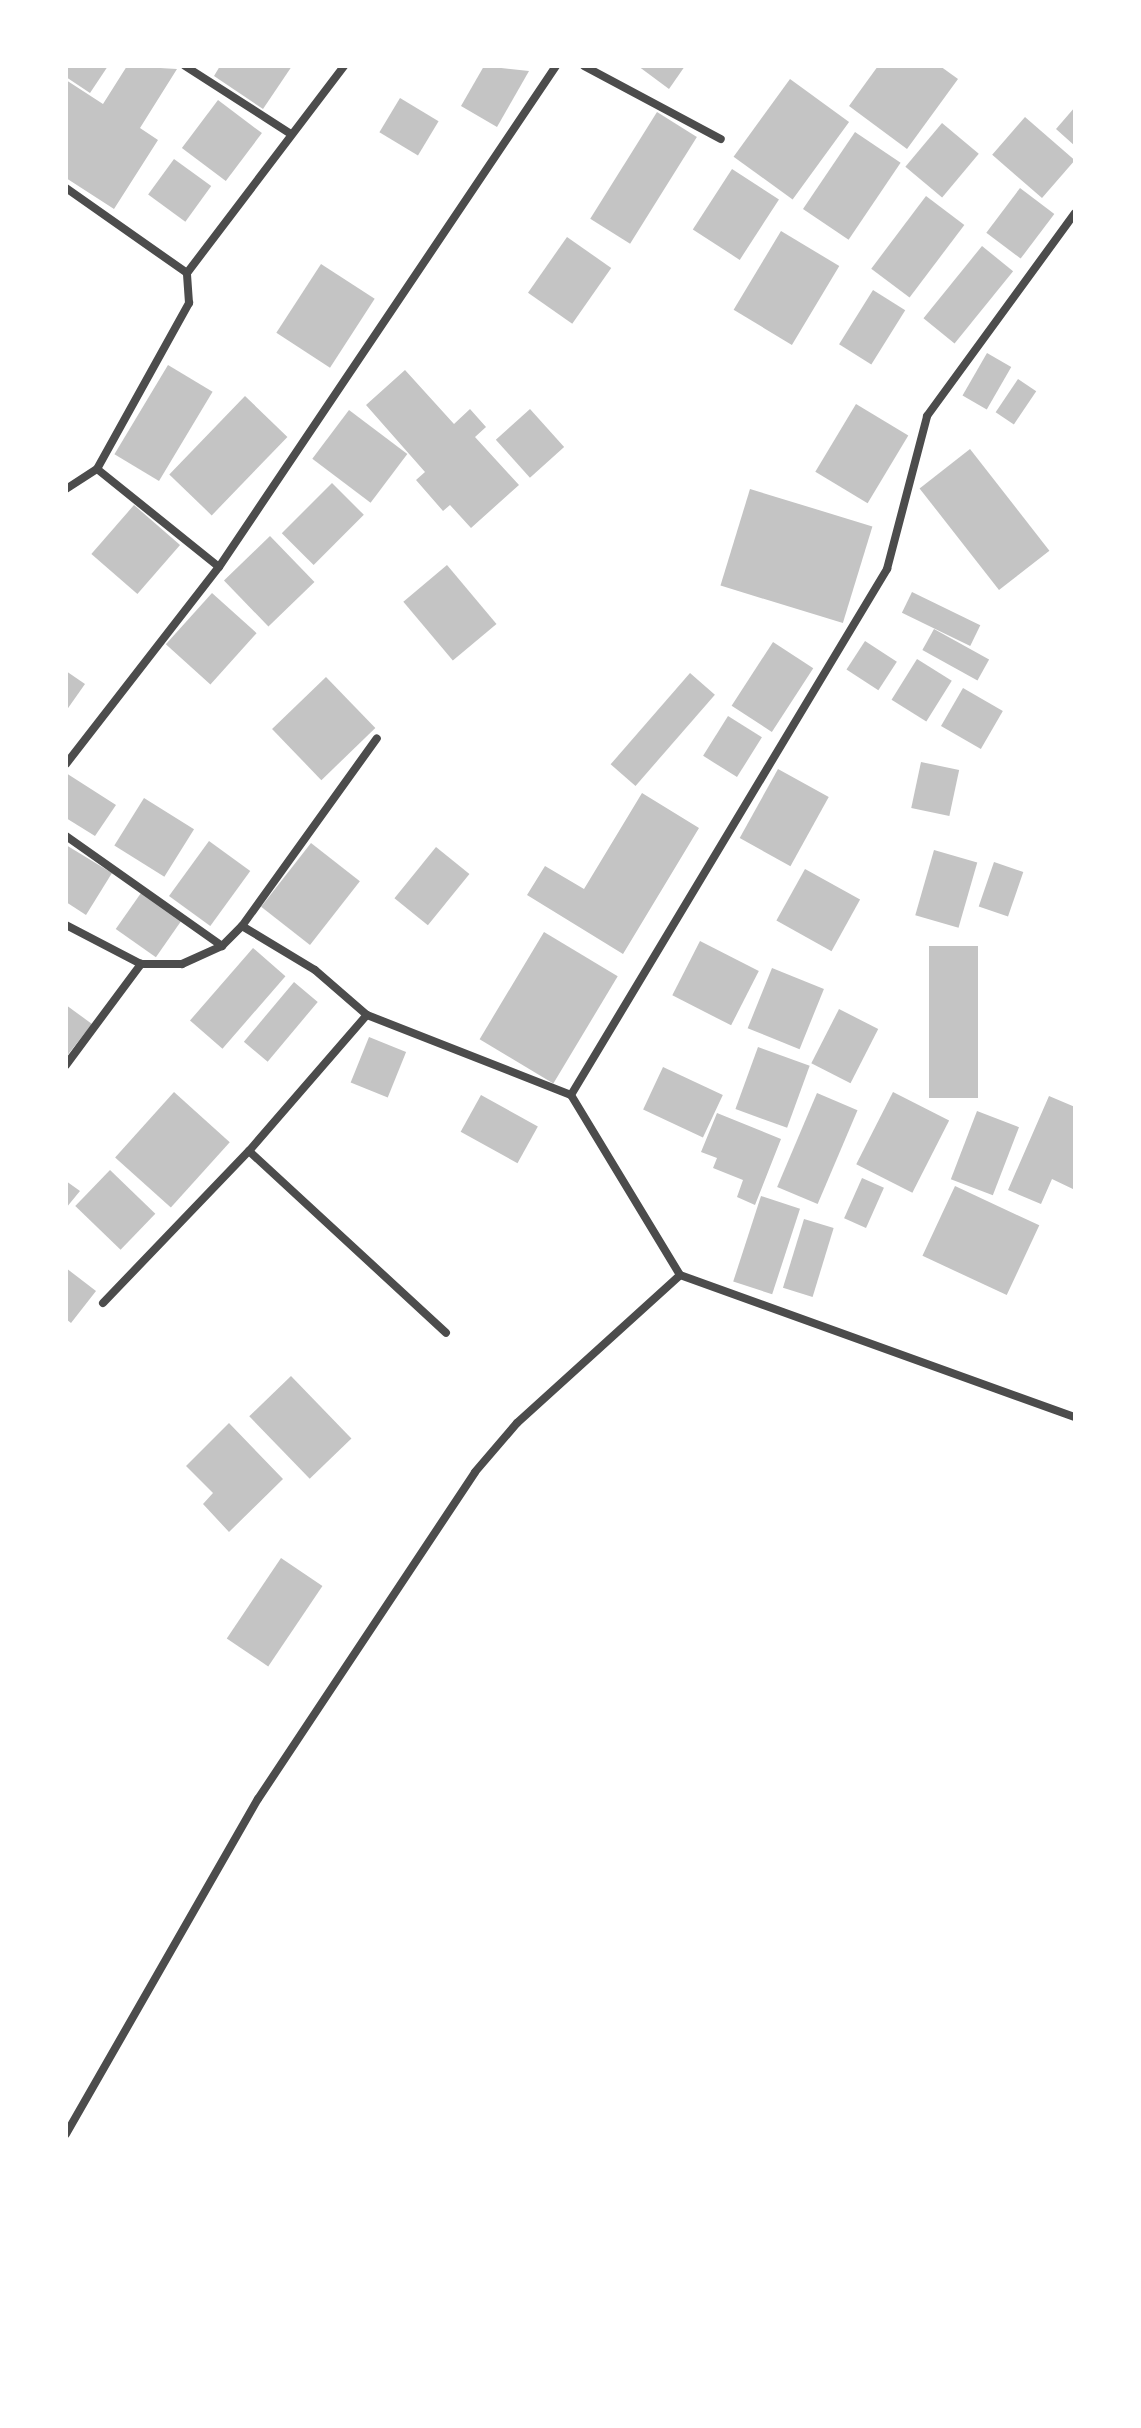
<!DOCTYPE html>
<html>
<head>
<meta charset="utf-8">
<style>
	body { margin:0 }
	#map { position:relative; width:1141px; height:2428px; overflow:hidden; background:#fff; font-family:"Sofia Sans Condensed",sans-serif }
	div>[style] { position:absolute }
	[style*='--x'] { left:calc(var(--x)*1px); top:calc(var(--y)*1px); width:calc(var(--w)*1px); rotate:calc(var(--a)*1deg) }
	.building>* { inset:0; background:#c4c4c4; transform-origin:0 0 }
	.minor>* { height:8px; margin:-4px; padding:0 4px; transform-origin:4px; border-radius:4px; background:#4c4c4c }
	span { translate:-50% -50%; white-space:nowrap; text-align:center; line-height:1.15; -webkit-text-stroke:8px #fff; paint-order:stroke }
	.frame { position:absolute; inset:0; border:68px solid #fff; pointer-events:none }
</style>
</head>
<body>
<div id="map">
	<div class="building">
		<i style="clip-path:polygon(66px 66px,108px 66px,90px 93px,66px 77px)"></i>
		<i style="clip-path:polygon(127px 66px,177px 69px,140px 128px,158px 140px,114px 209px,66px 178px,66px 80px,103px 104px)"></i>
		<i style="clip-path:polygon(220px 66px,292px 66px,263px 109px,214px 76px)"></i>
		<i style="clip-path:polygon(484px 66px,529px 71px,497px 127px,461px 106px)"></i>
		<i style="clip-path:polygon(638px 66px,685px 66px,669px 89px)"></i>
		<i style="clip-path:polygon(878px 66px,940px 66px,958px 79px,907px 149px,849px 106px)"></i>
		<i style="left:790px;top:79px;width:73px;height:96px;rotate:36deg"></i>
		<i style="left:400px;top:98px;width:45px;height:40px;rotate:31deg"></i>
		<i style="left:218px;top:100px;width:55px;height:60px;rotate:37deg"></i>
		<i style="clip-path:polygon(1075px 107px,1075px 146px,1056px 129px)"></i>
		<i style="left:657px;top:112px;width:47px;height:126px;rotate:32deg"></i>
		<i style="left:1025px;top:117px;width:66px;height:50px;rotate:41deg"></i>
		<i style="left:942px;top:123px;width:48px;height:57px;rotate:40deg"></i>
		<i style="left:855px;top:132px;width:55px;height:93px;rotate:34deg"></i>
		<i style="left:174px;top:159px;width:46px;height:44px;rotate:36deg"></i>
		<i style="left:732px;top:169px;width:56px;height:72px;rotate:33deg"></i>
		<i style="left:1020px;top:188px;width:43px;height:56px;rotate:37deg"></i>
		<i style="left:926px;top:196px;width:48px;height:91px;rotate:37deg"></i>
		<i style="left:781px;top:231px;width:68px;height:92px;rotate:31deg"></i>
		<i style="left:567px;top:237px;width:54px;height:68px;rotate:35deg"></i>
		<i style="left:982px;top:246px;width:40px;height:93px;rotate:39deg"></i>
		<i style="left:321px;top:264px;width:64px;height:82px;rotate:33deg"></i>
		<i style="left:873px;top:290px;width:38px;height:64px;rotate:32deg"></i>
		<i style="left:987px;top:353px;width:28px;height:49px;rotate:30deg"></i>
		<i style="left:168px;top:365px;width:52px;height:104px;rotate:31deg"></i>
		<i style="clip-path:polygon(405px 370px,454px 424px,470px 409px,486px 427px,475px 437px,519px 485px,471px 528px,450px 505px,443px 511px,416px 480px,425px 472px,366px 405px)"></i>
		<i style="left:1018px;top:379px;width:22px;height:40px;rotate:34deg"></i>
		<i style="left:245px;top:396px;width:59px;height:109px;rotate:44deg"></i>
		<i style="left:856px;top:404px;width:61px;height:79px;rotate:31deg"></i>
		<i style="left:530px;top:409px;width:51px;height:46px;rotate:48deg"></i>
		<i style="left:349px;top:410px;width:73px;height:61px;rotate:37deg"></i>
		<i style="left:970px;top:449px;width:129px;height:64px;rotate:52deg"></i>
		<i style="left:332px;top:483px;width:45px;height:71px;rotate:45deg"></i>
		<i style="left:750px;top:489px;width:128px;height:101px;rotate:17deg"></i>
		<i style="left:134px;top:505px;width:61px;height:65px;rotate:41deg"></i>
		<i style="left:270px;top:536px;width:64px;height:64px;rotate:46deg"></i>
		<i style="left:447px;top:565px;width:77px;height:57px;rotate:50deg"></i>
		<i style="left:912px;top:592px;width:76px;height:23px;rotate:26deg"></i>
		<i style="left:212px;top:593px;width:60px;height:69px;rotate:42deg"></i>
		<i style="left:934px;top:629px;width:63px;height:24px;rotate:29deg"></i>
		<i style="left:865px;top:641px;width:38px;height:34px;rotate:33deg"></i>
		<i style="left:773px;top:642px;width:48px;height:76px;rotate:33deg"></i>
		<i style="left:917px;top:659px;width:41px;height:48px;rotate:32deg"></i>
		<i style="clip-path:polygon(66px 671px,85px 684px,66px 711px)"></i>
		<i style="left:690px;top:673px;width:33px;height:121px;rotate:41deg"></i>
		<i style="left:326px;top:677px;width:71px;height:75px;rotate:46deg"></i>
		<i style="left:963px;top:688px;width:46px;height:44px;rotate:30deg"></i>
		<i style="left:728px;top:716px;width:40px;height:47px;rotate:32deg"></i>
		<i style="left:921px;top:762px;width:39px;height:47px;rotate:12deg"></i>
		<i style="left:778px;top:769px;width:58px;height:79px;rotate:29deg"></i>
		<i style="clip-path:polygon(66px 773px,116px 805px,95px 836px,66px 818px)"></i>
		<i style="clip-path:polygon(642px 793px,699px 828px,623px 954px,527px 895px,545px 866px,584px 889px)"></i>
		<i style="left:144px;top:798px;width:59px;height:56px;rotate:32deg"></i>
		<i style="left:209px;top:841px;width:51px;height:68px;rotate:36deg"></i>
		<i style="left:311px;top:843px;width:62px;height:81px;rotate:38deg"></i>
		<i style="clip-path:polygon(66px 845px,112px 873px,86px 915px,66px 902px)"></i>
		<i style="left:436px;top:847px;width:43px;height:66px;rotate:39deg"></i>
		<i style="left:934px;top:850px;width:45px;height:68px;rotate:16deg"></i>
		<i style="left:994px;top:862px;width:31px;height:47px;rotate:19deg"></i>
		<i style="left:805px;top:869px;width:63px;height:59px;rotate:29deg"></i>
		<i style="left:141px;top:893px;width:49px;height:44px;rotate:35deg"></i>
		<i style="left:544px;top:932px;width:86px;height:125px;rotate:31deg"></i>
		<i style="left:700px;top:941px;width:66px;height:61px;rotate:27deg"></i>
		<i style="left:929px;top:946px;width:49px;height:152px"></i>
		<i style="left:253px;top:948px;width:43px;height:96px;rotate:41deg"></i>
		<i style="left:772px;top:968px;width:56px;height:65px;rotate:22deg"></i>
		<i style="left:294px;top:982px;width:31px;height:78px;rotate:40deg"></i>
		<i style="clip-path:polygon(66px 1005px,92px 1024px,66px 1057px)"></i>
		<i style="left:839px;top:1009px;width:44px;height:61px;rotate:27deg"></i>
		<i style="left:369px;top:1037px;width:40px;height:49px;rotate:22deg"></i>
		<i style="left:758px;top:1047px;width:55px;height:66px;rotate:20deg"></i>
		<i style="left:663px;top:1067px;width:66px;height:47px;rotate:25deg"></i>
		<i style="left:174px;top:1092px;width:75px;height:88px;rotate:42deg"></i>
		<i style="left:893px;top:1092px;width:63px;height:81px;rotate:27deg"></i>
		<i style="left:817px;top:1093px;width:44px;height:102px;rotate:23deg"></i>
		<i style="left:481px;top:1095px;width:65px;height:42px;rotate:29deg"></i>
		<i style="clip-path:polygon(1049px 1096px,1075px 1107px,1075px 1190px,1052px 1179px,1041px 1204px,1008px 1190px)"></i>
		<i style="left:977px;top:1111px;width:45px;height:73px;rotate:21deg"></i>
		<i style="clip-path:polygon(717px 1113px,781px 1139px,755px 1205px,737px 1197px,743px 1180px,713px 1168px,717px 1158px,701px 1152px)"></i>
		<i style="left:110px;top:1170px;width:63px;height:50px;rotate:44deg"></i>
		<i style="left:862px;top:1178px;width:24px;height:44px;rotate:24deg"></i>
		<i style="clip-path:polygon(66px 1181px,80px 1191px,66px 1208px)"></i>
		<i style="left:955px;top:1186px;width:93px;height:77px;rotate:25deg"></i>
		<i style="left:761px;top:1196px;width:41px;height:90px;rotate:18deg"></i>
		<i style="left:804px;top:1219px;width:31px;height:72px;rotate:17deg"></i>
		<i style="clip-path:polygon(66px 1268px,96px 1291px,71px 1323px,66px 1319px)"></i>
		<i style="left:291px;top:1376px;width:87px;height:58px;rotate:46deg"></i>
		<i style="clip-path:polygon(229px 1423px,283px 1479px,229px 1532px,203px 1504px,213px 1493px,186px 1466px)"></i>
		<i style="left:281px;top:1558px;width:50px;height:97px;rotate:34deg"></i>
	</div>
	<div class="minor">
		<i style="--x:185;--y:66;--w:126;--a:32.7"></i>
		<i style="--x:584;--y:66;--w:155;--a:28.1"></i>
		<i style="--x:66;--y:188;--w:148;--a:35.1"></i>
		<i style="--x:66;--y:489;--w:37;--a:-33"></i>
		<i style="--x:97;--y:469;--w:190;--a:-61"></i>
		<i style="--x:189;--y:303;--w:30;--a:-94"></i>
		<i style="--x:187;--y:273;--w:260;--a:-52.8"></i>
		<i style="--x:219;--y:567;--w:604;--a:-56.07"></i>
		<i style="--x:66;--y:764;--w:249;--a:-52.2"></i>
		<i style="--x:219;--y:567;--w:156;--a:-141.2"></i>
		<i style="--x:66;--y:836;--w:191;--a:35.2"></i>
		<i style="--x:66;--y:925;--w:85;--a:27.5"></i>
		<i style="--x:141;--y:964;--w:41;--a:0"></i>
		<i style="--x:182;--y:964;--w:44;--a:-24.2"></i>
		<i style="--x:222;--y:946;--w:28;--a:-45"></i>
		<i style="--x:242;--y:926;--w:85;--a:31.1"></i>
		<i style="--x:315;--y:970;--w:69;--a:40.9"></i>
		<i style="--x:367;--y:1015;--w:219;--a:21.4"></i>
		<i style="--x:571;--y:1095;--w:210;--a:58.8"></i>
		<i style="--x:680;--y:1275;--w:420;--a:19.8"></i>
		<i style="--x:242;--y:926;--w:231;--a:-54.3"></i>
		<i style="--x:66;--y:1065;--w:126;--a:-53.4"></i>
		<i style="--x:571;--y:1095;--w:614;--a:-59"></i>
		<i style="--x:887;--y:569;--w:158;--a:-75.3"></i>
		<i style="--x:927;--y:416;--w:251;--a:-53.9"></i>
		<i style="--x:249;--y:1151;--w:268;--a:42.7"></i>
		<i style="--x:103;--y:1303;--w:211;--a:-46.2"></i>
		<i style="--x:249;--y:1151;--w:180;--a:-49.1"></i>
		<i style="--x:66;--y:2134;--w:386;--a:-60.2"></i>
		<i style="--x:258;--y:1799;--w:392;--a:-56.4"></i>
		<i style="--x:475;--y:1472;--w:65;--a:-49.4"></i>
		<i style="--x:517;--y:1423;--w:220;--a:-42.2"></i>
	</div>
	<div class="frame"></div>
</div>
</body>
</html>
